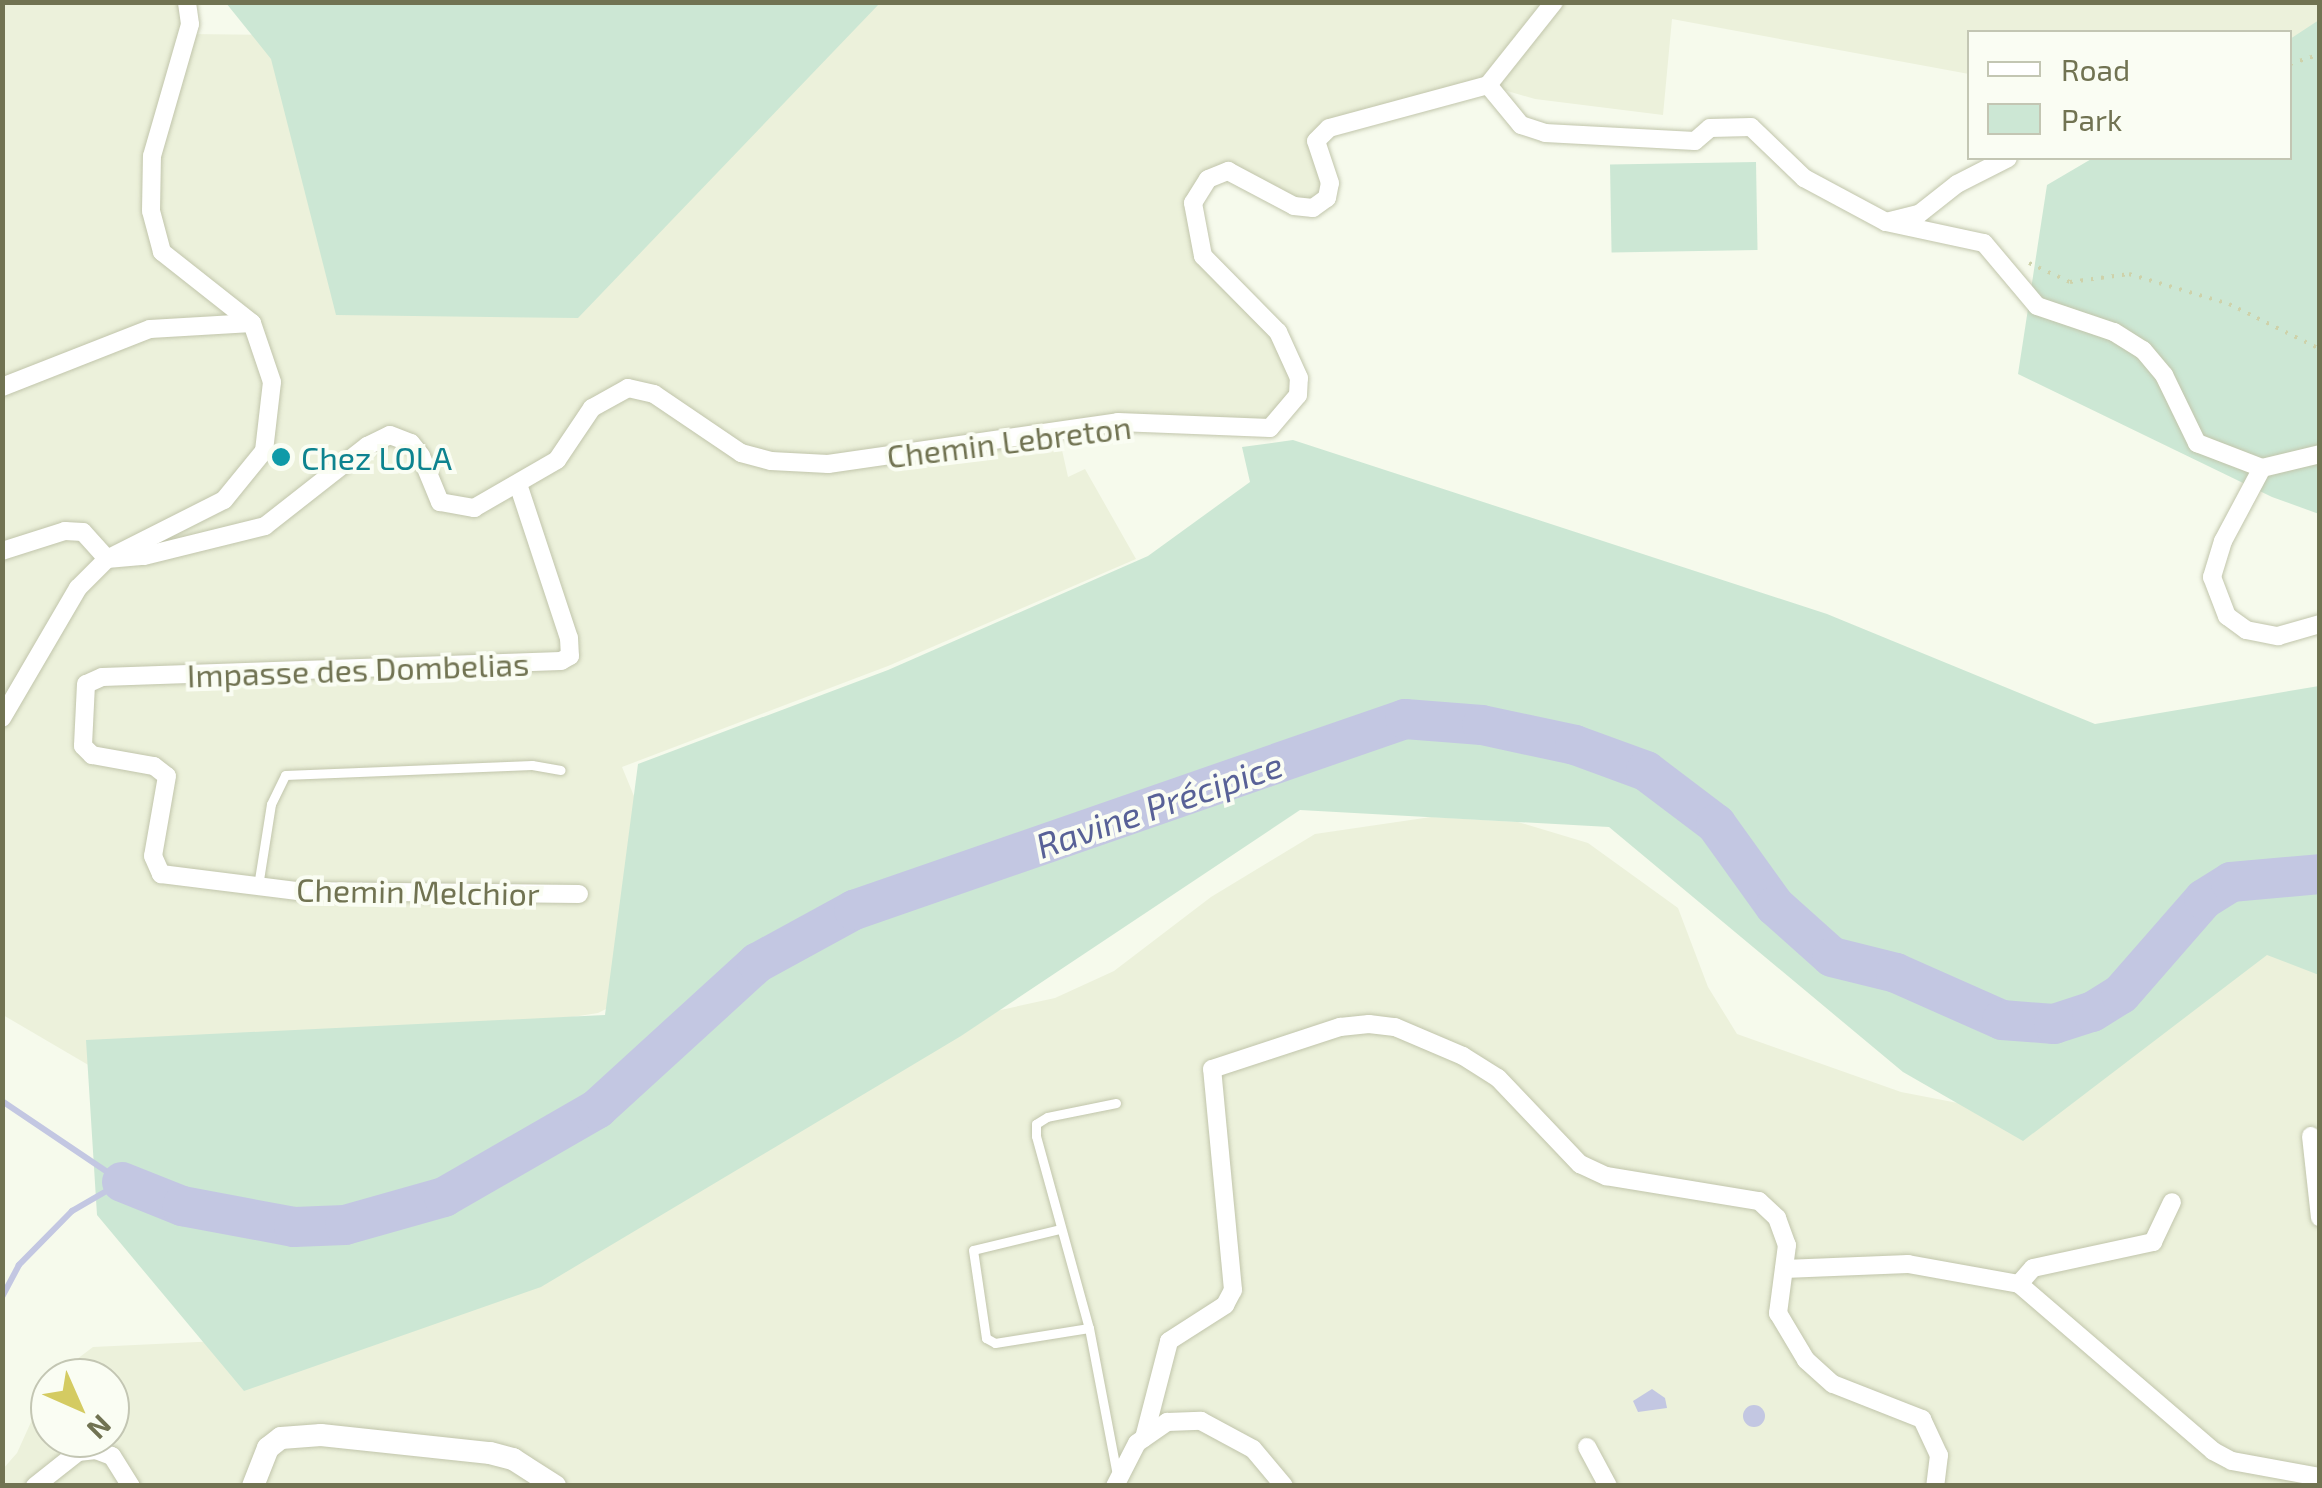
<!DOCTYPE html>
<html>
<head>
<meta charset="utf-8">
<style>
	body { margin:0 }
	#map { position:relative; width:2322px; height:1488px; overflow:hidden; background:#f6faec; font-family:"Exo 2",sans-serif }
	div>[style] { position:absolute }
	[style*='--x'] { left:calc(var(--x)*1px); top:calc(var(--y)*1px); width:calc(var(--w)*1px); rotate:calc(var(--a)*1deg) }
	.residential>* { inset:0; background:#ecf1db }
	.green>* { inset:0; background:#cce7d4; transform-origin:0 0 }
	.water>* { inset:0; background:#c3c7e2 }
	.round { border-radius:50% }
	.stream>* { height:6px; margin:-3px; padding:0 3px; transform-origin:3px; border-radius:3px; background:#c3c7e2 }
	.river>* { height:40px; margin:-20px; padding:0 20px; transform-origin:20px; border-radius:20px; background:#c3c7e2 }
	.path>* { height:4px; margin-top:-2px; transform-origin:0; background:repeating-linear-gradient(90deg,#ced2aa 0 2.5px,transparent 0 10.5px) }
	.roads { filter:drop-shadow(0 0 2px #c1c5ab) drop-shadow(0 0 2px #c1c5ab) }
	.service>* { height:9px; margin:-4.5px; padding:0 4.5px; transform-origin:4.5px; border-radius:4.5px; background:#fff }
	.minor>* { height:18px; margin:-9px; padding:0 9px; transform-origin:9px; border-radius:9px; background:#fff }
	.tertiary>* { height:22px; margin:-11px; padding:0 11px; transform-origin:11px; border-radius:11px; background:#fff }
	.dots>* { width:28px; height:28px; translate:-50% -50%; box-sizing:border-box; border:5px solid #fafdf3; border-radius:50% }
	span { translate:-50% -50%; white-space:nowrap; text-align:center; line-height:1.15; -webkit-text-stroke:8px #fafdf3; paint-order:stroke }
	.street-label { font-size:32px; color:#717352 }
	.culture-label { font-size:32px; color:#0d838f }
	.left { translate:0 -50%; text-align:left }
	.water-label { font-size:35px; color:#586197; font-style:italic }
	.frame { position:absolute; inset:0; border:5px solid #717352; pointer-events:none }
	.legend { position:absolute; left:1967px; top:30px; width:325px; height:130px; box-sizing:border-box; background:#fafdf3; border:2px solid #c3c6b3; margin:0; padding:12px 18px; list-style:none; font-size:30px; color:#717352 }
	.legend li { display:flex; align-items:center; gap:20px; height:50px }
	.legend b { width:50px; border:2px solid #c3c6b3 }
	.north { position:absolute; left:30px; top:1358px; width:100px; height:100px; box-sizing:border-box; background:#fafdf3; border:2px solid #c3c6b3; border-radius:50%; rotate:135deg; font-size:28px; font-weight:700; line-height:40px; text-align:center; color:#717352 }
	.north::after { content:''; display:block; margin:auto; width:35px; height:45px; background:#d4cb62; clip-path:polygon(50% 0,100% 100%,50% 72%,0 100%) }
</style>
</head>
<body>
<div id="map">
	<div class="residential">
		<i style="clip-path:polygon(619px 2px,2319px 3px,2319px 109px,2290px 106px,2290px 32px,1970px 32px,1969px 74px,1672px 19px,1663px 115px,1535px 99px,1487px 85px,1317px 141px,1330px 183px,1313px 208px,1253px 181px,1208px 178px,1193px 232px,1278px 332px,1299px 378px,1270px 428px,1058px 432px,1068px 477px,1085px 469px,1136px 559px,888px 666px,622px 767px,676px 898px,638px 993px,598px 1013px,489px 1030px,102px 1073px,3px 1015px,3px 3px,187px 3px,188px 34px,572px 38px)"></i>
		<i style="clip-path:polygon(1431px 817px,1518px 822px,1588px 843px,1678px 908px,1708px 987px,1737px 1034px,1901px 1092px,1994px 1110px,2319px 914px,2319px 1485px,3px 1486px,2px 1470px,17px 1453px,50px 1380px,50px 1438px,110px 1438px,110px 1378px,52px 1378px,93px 1347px,261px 1339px,928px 1026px,1055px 998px,1114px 971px,1211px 897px,1315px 834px)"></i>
	</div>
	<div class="green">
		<i style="clip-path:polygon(226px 3px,880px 3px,578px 318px,336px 315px,271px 59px)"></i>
		<i style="clip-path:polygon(2319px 20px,2319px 514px,2272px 497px,2018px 374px,2047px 185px,2093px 158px,2290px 158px,2290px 39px)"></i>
		<i style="left:1756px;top:162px;width:88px;height:146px;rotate:89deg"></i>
		<i style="clip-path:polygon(1293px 440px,1827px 614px,2095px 724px,2319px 686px,2319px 975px,2267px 955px,2023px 1141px,1903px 1072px,1609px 827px,1300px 810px,961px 1036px,541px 1287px,244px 1391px,97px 1215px,86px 1040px,605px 1015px,638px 764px,888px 670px,1148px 556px,1250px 482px,1242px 447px)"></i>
	</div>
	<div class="water">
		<i style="clip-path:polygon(1652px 1389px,1665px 1398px,1667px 1408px,1638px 1412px,1633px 1401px)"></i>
		<i class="round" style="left:1743px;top:1405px;width:22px;height:22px"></i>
	</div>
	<div class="stream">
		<i style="--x:2;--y:1101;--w:145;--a:34"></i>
		<i style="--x:122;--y:1182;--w:58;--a:149.9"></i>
		<i style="--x:72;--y:1211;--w:76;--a:134.5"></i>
		<i style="--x:19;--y:1265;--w:36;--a:118"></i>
	</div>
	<div class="river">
		<i style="--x:122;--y:1182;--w:65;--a:21.8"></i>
		<i style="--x:182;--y:1206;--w:114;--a:10.6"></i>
		<i style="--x:294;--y:1227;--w:51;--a:-2.2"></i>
		<i style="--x:345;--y:1225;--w:103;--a:-15.8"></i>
		<i style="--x:444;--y:1197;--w:177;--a:-29.9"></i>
		<i style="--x:597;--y:1109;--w:217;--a:-42.4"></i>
		<i style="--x:757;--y:963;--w:111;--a:-28.7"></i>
		<i style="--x:854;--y:910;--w:583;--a:-19.12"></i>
		<i style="--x:1405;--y:719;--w:77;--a:4.5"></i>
		<i style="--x:1482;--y:725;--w:95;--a:12.1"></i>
		<i style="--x:1575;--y:745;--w:76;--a:20.1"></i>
		<i style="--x:1646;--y:771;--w:88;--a:37.1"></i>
		<i style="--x:1716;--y:824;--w:101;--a:54.3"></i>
		<i style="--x:1775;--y:906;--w:76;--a:41.8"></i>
		<i style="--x:1832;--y:957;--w:66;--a:14"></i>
		<i style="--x:1896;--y:973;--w:116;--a:23.9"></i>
		<i style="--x:2002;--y:1020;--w:52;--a:4.4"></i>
		<i style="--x:2054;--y:1024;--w:40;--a:-18"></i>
		<i style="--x:2092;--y:1012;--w:34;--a:-32"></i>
		<i style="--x:2121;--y:994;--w:126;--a:-48.9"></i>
		<i style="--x:2204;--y:899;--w:32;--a:-32"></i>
		<i style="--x:2231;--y:882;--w:89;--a:-5.1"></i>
	</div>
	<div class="path">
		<i style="--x:2290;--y:64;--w:32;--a:-18"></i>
		<i style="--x:2029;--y:263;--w:45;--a:24.9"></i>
		<i style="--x:2070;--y:282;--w:60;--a:-7.7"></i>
		<i style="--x:2129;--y:274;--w:104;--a:16.7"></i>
		<i style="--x:2229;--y:304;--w:102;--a:26.3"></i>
	</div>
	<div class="roads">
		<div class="service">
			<i style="--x:258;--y:886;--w:83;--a:-81"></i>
			<i style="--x:271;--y:804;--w:32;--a:-64"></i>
			<i style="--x:285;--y:775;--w:247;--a:-2.3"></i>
			<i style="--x:532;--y:765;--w:29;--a:10"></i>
			<i style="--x:1116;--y:1103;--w:70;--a:168.5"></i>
			<i style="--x:1047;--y:1117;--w:13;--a:148"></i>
			<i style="--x:1036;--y:1124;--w:12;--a:90"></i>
			<i style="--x:1036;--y:1136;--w:199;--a:74.6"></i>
			<i style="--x:1089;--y:1328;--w:150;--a:79.2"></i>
			<i style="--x:1060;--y:1229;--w:89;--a:166.4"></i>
			<i style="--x:973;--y:1250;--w:89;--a:81.6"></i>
			<i style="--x:986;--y:1338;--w:10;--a:29"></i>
			<i style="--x:995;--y:1343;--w:95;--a:-9.1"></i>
		</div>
		<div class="minor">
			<i style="--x:1488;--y:85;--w:52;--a:50.5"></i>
			<i style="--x:1521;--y:125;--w:25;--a:18"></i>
			<i style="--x:1545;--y:133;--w:150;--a:3.1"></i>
			<i style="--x:1695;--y:141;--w:20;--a:-41"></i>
			<i style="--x:1710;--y:128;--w:41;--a:-1.4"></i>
			<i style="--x:1751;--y:127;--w:74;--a:43.9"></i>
			<i style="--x:1804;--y:178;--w:93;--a:28.2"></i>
			<i style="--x:1886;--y:222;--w:100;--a:12.1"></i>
			<i style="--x:1984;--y:243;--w:82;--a:49.9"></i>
			<i style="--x:2037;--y:306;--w:81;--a:18.7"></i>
			<i style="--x:2114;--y:332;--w:34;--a:32"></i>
			<i style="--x:2143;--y:350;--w:33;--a:50"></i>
			<i style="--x:2164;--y:375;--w:76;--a:64.1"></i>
			<i style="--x:2197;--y:443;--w:70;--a:21"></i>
			<i style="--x:2262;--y:468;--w:83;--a:118.1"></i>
			<i style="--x:2223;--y:541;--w:38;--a:107"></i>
			<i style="--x:2212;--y:577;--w:42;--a:69"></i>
			<i style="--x:2227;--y:616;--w:24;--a:36"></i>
			<i style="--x:2246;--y:630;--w:33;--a:11"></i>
			<i style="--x:2278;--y:636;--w:44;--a:-15.9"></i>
			<i style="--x:1886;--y:222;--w:34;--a:-14"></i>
			<i style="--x:1919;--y:214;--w:48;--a:-38.3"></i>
			<i style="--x:1957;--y:184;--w:57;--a:-27"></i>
			<i style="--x:2;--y:387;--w:159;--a:-21.4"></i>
			<i style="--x:150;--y:329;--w:102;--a:-3.4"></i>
			<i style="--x:2262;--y:468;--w:60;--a:-13.6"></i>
			<i style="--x:518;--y:484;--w:162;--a:71.7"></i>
			<i style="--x:569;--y:638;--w:18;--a:87"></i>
			<i style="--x:570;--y:656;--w:10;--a:151"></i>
			<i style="--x:561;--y:661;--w:459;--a:178"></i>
			<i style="--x:102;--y:677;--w:17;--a:156"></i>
			<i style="--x:86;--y:684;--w:62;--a:92.8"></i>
			<i style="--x:83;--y:746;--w:13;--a:45"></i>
			<i style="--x:92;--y:755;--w:63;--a:10.1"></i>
			<i style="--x:154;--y:766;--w:16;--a:38"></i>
			<i style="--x:167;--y:776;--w:81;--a:99.9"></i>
			<i style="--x:153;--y:856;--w:20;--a:66"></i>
			<i style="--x:161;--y:874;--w:138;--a:7.1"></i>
			<i style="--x:298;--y:891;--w:281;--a:0.6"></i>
			<i style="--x:2;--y:551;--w:66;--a:-17.6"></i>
			<i style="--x:65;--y:531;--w:18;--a:3"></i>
			<i style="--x:83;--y:532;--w:36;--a:48"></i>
			<i style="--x:107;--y:559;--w:37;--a:-5"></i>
			<i style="--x:144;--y:556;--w:125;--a:-13.9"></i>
			<i style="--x:265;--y:526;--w:130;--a:-38.1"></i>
			<i style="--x:367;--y:446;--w:25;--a:-26"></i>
			<i style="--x:390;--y:435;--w:22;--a:21"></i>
			<i style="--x:411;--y:443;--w:16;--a:52"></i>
			<i style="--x:421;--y:456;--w:50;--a:67.6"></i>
			<i style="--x:440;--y:502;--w:35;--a:10"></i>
			<i style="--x:474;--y:508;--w:96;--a:-30"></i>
			<i style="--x:557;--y:460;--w:63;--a:-56.1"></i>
			<i style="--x:592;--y:408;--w:41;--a:-29.1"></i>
			<i style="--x:628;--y:388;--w:27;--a:13"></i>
			<i style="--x:654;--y:394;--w:105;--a:34.1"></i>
			<i style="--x:741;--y:453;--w:31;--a:15"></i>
			<i style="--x:771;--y:461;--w:57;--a:3"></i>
			<i style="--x:828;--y:464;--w:293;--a:-8.2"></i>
			<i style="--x:1118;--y:422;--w:152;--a:2.3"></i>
			<i style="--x:1270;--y:428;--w:43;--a:-49.7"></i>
			<i style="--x:1298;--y:395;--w:17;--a:-87"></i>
			<i style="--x:1299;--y:378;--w:51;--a:-114.5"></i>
			<i style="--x:1278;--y:332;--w:107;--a:-134.6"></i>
			<i style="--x:1203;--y:256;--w:54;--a:-100.7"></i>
			<i style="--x:1193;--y:203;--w:28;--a:-58"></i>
			<i style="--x:1208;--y:179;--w:22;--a:-22"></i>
			<i style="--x:1228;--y:171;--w:75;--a:27.9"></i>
			<i style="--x:1294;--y:206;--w:19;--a:6"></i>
			<i style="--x:1313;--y:208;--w:17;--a:-36"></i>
			<i style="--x:1327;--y:198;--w:15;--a:-79"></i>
			<i style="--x:1330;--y:183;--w:44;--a:-108.4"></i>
			<i style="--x:1316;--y:141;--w:18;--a:-45"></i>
			<i style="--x:1329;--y:128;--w:165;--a:-15.1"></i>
			<i style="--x:1488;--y:85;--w:106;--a:-51.5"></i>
			<i style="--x:2;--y:718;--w:151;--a:-59.7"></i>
			<i style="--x:78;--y:588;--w:41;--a:-45"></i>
			<i style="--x:107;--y:559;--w:131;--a:-26.8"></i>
			<i style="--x:224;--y:500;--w:63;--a:-50.8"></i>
			<i style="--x:264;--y:451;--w:69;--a:-83.4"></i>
			<i style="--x:272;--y:382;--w:62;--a:-108.7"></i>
			<i style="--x:252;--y:323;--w:115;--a:-141.7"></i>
			<i style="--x:162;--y:252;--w:42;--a:-105"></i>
			<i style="--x:151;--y:211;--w:55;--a:-89"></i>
			<i style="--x:152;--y:156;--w:137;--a:-73.9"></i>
			<i style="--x:190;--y:24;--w:22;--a:-98"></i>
			<i style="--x:2311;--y:1136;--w:82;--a:83.7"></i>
			<i style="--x:1784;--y:1269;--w:124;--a:-2.3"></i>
			<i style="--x:1908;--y:1264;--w:113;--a:10.2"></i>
			<i style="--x:2019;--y:1284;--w:256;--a:40.7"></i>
			<i style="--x:2213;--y:1451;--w:21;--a:28"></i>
			<i style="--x:2232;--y:1461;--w:89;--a:10.3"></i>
			<i style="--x:2019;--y:1284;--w:21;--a:-49"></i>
			<i style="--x:2033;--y:1268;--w:123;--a:-12.2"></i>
			<i style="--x:2153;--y:1242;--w:44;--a:-64.6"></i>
			<i style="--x:1144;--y:1438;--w:100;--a:-75.5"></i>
			<i style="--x:1169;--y:1341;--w:67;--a:-32.7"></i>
			<i style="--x:1225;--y:1305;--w:17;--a:-62"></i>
			<i style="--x:1233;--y:1290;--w:222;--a:-95.4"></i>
			<i style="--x:1212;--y:1069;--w:135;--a:-18.2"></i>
			<i style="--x:1340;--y:1027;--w:29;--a:-6"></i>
			<i style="--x:1369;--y:1024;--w:26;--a:7"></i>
			<i style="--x:1395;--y:1027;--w:74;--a:23.1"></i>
			<i style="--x:1463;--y:1056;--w:41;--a:32.2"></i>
			<i style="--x:1498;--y:1078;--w:119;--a:46.4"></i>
			<i style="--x:1580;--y:1164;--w:29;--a:25"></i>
			<i style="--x:1606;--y:1176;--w:155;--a:9.3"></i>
			<i style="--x:1759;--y:1201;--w:25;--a:43"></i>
			<i style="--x:1777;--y:1218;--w:29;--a:70"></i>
			<i style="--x:1787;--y:1245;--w:69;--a:97.5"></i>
			<i style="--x:1778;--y:1313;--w:55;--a:59.2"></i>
			<i style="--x:1806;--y:1360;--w:36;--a:42"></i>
			<i style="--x:1833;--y:1384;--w:96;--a:21.5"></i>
			<i style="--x:1922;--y:1419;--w:40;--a:65"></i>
			<i style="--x:1939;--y:1455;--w:31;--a:97"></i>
			<i style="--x:1587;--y:1447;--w:44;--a:61.7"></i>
			<i style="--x:35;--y:1486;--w:55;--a:-38.3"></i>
			<i style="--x:78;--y:1452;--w:18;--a:-6"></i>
			<i style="--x:96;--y:1450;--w:17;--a:21"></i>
			<i style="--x:112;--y:1456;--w:36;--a:58"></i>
			<i style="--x:1115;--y:1486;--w:48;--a:-62.9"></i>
			<i style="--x:1137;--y:1443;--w:37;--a:-35"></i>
			<i style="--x:1167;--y:1422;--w:34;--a:-2"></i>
			<i style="--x:1201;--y:1421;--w:59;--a:28.3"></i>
			<i style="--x:1253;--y:1449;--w:48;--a:50"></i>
		</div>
		<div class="tertiary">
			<i style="--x:253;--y:1486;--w:41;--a:-68.5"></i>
			<i style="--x:268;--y:1448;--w:16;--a:-38"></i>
			<i style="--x:281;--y:1438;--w:40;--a:-4.3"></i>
			<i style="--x:321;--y:1435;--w:170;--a:6.1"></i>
			<i style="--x:490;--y:1453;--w:24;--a:15"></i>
			<i style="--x:513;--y:1459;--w:50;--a:32.7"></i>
		</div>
	</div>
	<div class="dots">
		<i style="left:281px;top:457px;background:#0f9aa8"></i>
	</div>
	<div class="street-label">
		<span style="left:1009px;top:441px;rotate:-7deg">Chemin Lebreton</span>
		<span style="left:358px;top:669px;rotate:-2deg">Impasse des Dombelias</span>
		<span style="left:418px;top:891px;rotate:1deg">Chemin Melchior</span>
	</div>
	<div class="culture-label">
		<span class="left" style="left:301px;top:457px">Chez LOLA</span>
	</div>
	<div class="water-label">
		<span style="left:1159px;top:804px;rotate:-19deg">Ravine Précipice</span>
	</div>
	<div class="frame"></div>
	<ul class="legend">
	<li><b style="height:12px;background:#fff"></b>Road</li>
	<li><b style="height:28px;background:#cce7d4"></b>Park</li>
	</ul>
	<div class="north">N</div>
</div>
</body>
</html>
